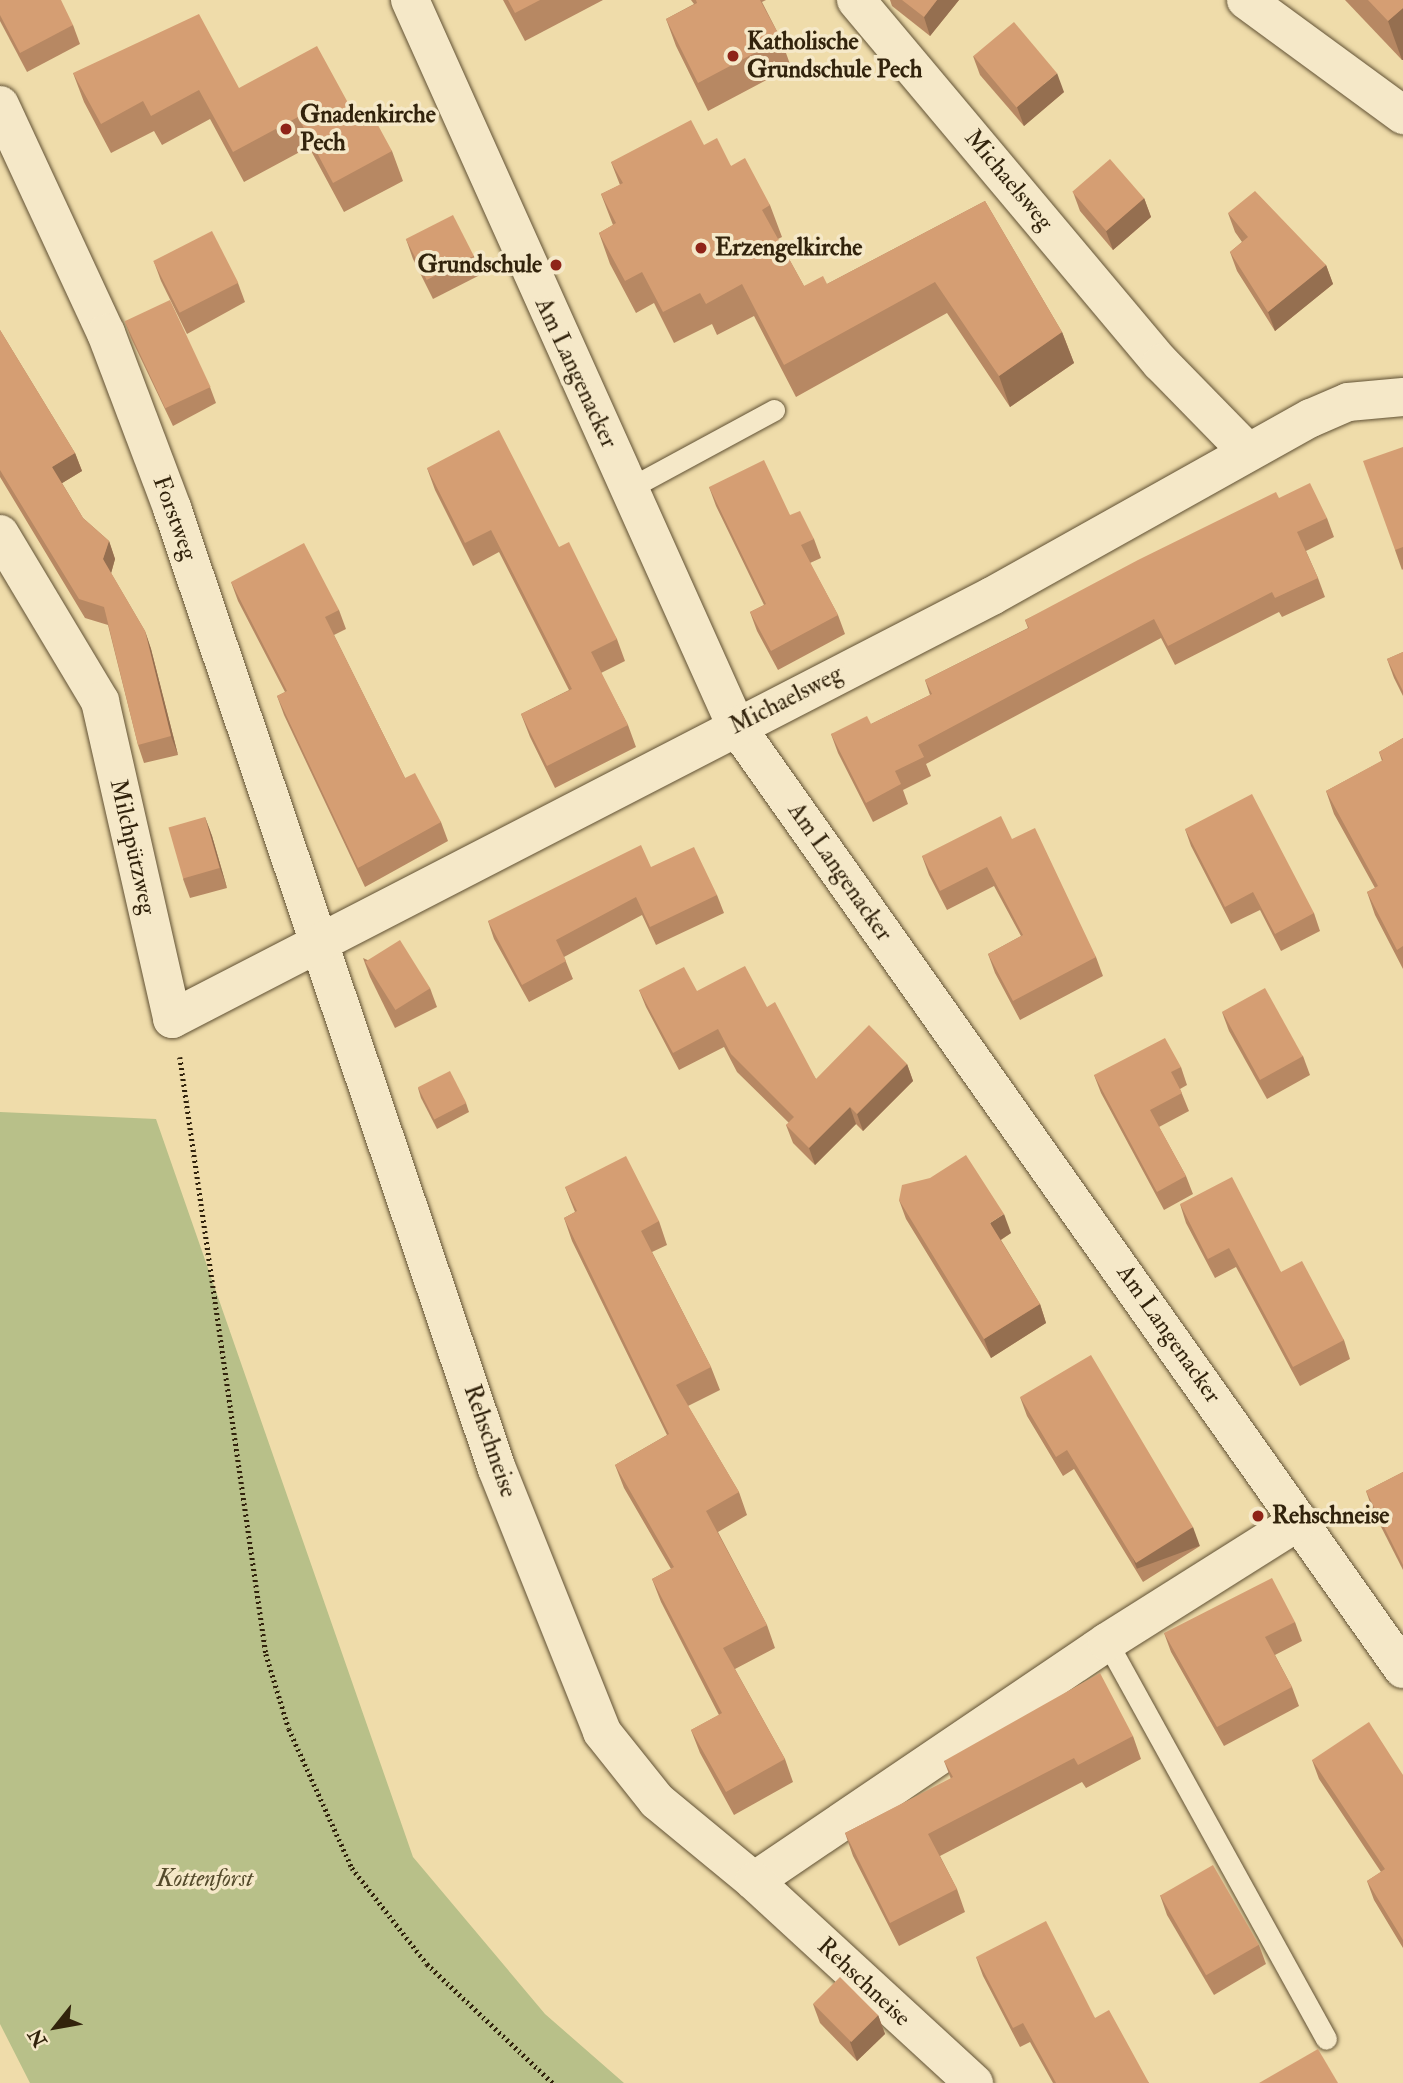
<!DOCTYPE html>
<html>
<head>
<meta charset="utf-8">
<style>
	body { margin:0 }
	#map { position:relative; width:1403px; height:2083px; overflow:hidden; background:#efdcaa; font-family:"IM FELL Double Pica",serif }
	div>[style] { position:absolute }
	[style*='--x'] { left:calc(var(--x)*1px); top:calc(var(--y)*1px); width:calc(var(--w)*1px); rotate:calc(var(--a)*1deg) }
	.green>* { inset:0; background:#b8c089 }
	.path>* { height:4.5px; margin-top:-2.25px; transform-origin:0; background:repeating-linear-gradient(90deg,#32230c 0 2px,transparent 0 5.5px) }
	.roads { filter:drop-shadow(0 0 2px #615134) drop-shadow(0 0 2px #615134) }
	.service>* { height:21px; margin:-10.5px; padding:0 10.5px; transform-origin:10.5px; border-radius:10.5px; background:#f5e8c8 }
	.minor>* { height:38px; margin:-19px; padding:0 19px; transform-origin:19px; border-radius:19px; background:#f5e8c8 }
	.wall>* { inset:0; background:#b78863 }
	.shaded-wall>* { inset:0; background:#956f50; transform-origin:0 0 }
	.building>* { inset:0; background:#d59e73; transform-origin:0 0 }
	.dots>* { width:19px; height:19px; translate:-50% -50%; box-sizing:border-box; border:4px solid #f5e8c8; border-radius:50% }
	span { translate:-50% -50%; white-space:nowrap; text-align:center; line-height:1.15; -webkit-text-stroke:7px #f5e8c8; paint-order:stroke }
	.poi-label { font-size:24px; color:#32230c; font-weight:700 }
	.left { translate:0 -50%; text-align:left }
	.right { translate:-100% -50%; text-align:right }
	.street-label { font-size:24px; color:#32230c }
	.park-label { font-size:24px; color:#544a2b; font-style:italic }
	.north { position:absolute; left:21px; top:1992px; width:70px; height:70px; -webkit-text-stroke:5px #f5e8c8; paint-order:stroke; rotate:239deg; font-size:19px; font-weight:700; line-height:28px; text-align:center; color:#32230c }
	.north::after { content:''; display:block; margin:auto; width:24px; height:32px; background:#32230c; clip-path:polygon(50% 0,100% 100%,50% 72%,0 100%) }
</style>
</head>
<body>
<div id="map">
	<div class="green">
		<i style="clip-path:polygon(0 1112px,156px 1119px,413px 1857px,545px 2014px,624px 2083px,30px 2083px,0 2024px)"></i>
	</div>
	<div class="path">
		<i style="--x:180;--y:1057;--w:603;--a:81.8"></i>
		<i style="--x:266;--y:1654;--w:78;--a:73"></i>
		<i style="--x:289;--y:1729;--w:153;--a:65.6"></i>
		<i style="--x:352;--y:1868;--w:122;--a:52"></i>
		<i style="--x:427;--y:1964;--w:173;--a:43.4"></i>
	</div>
	<div class="roads">
		<div class="service">
			<i style="--x:628;--y:489;--w:166;--a:-28.4"></i>
			<i style="--x:1107;--y:1642;--w:453;--a:61.1"></i>
		</div>
		<div class="minor">
			<i style="--x:410;--y:0;--w:796;--a:65.82"></i>
			<i style="--x:736;--y:726;--w:1155;--a:54.73"></i>
			<i style="--x:856;--y:0;--w:474;--a:50"></i>
			<i style="--x:1161;--y:363;--w:124;--a:45.7"></i>
			<i style="--x:1246;--y:0;--w:195;--a:36.2"></i>
			<i style="--x:0;--y:105;--w:251;--a:65.1"></i>
			<i style="--x:106;--y:333;--w:187;--a:69.3"></i>
			<i style="--x:172;--y:508;--w:1014;--a:71.32"></i>
			<i style="--x:497;--y:1469;--w:283;--a:68.2"></i>
			<i style="--x:602;--y:1732;--w:88;--a:51.4"></i>
			<i style="--x:657;--y:1801;--w:126;--a:39.5"></i>
			<i style="--x:754;--y:1881;--w:426;--a:-34.1"></i>
			<i style="--x:1107;--y:1642;--w:227;--a:-32.2"></i>
			<i style="--x:0;--y:534;--w:195;--a:59.1"></i>
			<i style="--x:100;--y:701;--w:326;--a:77.2"></i>
			<i style="--x:172;--y:1019;--w:923;--a:-27.29"></i>
			<i style="--x:992;--y:596;--w:365;--a:-29.2"></i>
			<i style="--x:1311;--y:418;--w:40;--a:-23.4"></i>
			<i style="--x:1348;--y:402;--w:55;--a:-5.2"></i>
			<i style="--x:754;--y:1881;--w:299;--a:42.6"></i>
		</div>
	</div>
	<div class="wall">
		<i style="clip-path:polygon(0 0,73px 25px,80px 44px,27px 72px,0 21px)"></i>
		<i style="clip-path:polygon(503px 0,603px 0,525px 41px)"></i>
		<i style="clip-path:polygon(691px 0,766px 0,762px 2px,781px 39px,791px 67px,708px 111px,676px 46px,666px 19px,694px 4px)"></i>
		<i style="clip-path:polygon(890px 0,959px 0,930px 36px,892px 6px)"></i>
		<i style="clip-path:polygon(1345px 0,1403px 0,1402px 60px)"></i>
		<i style="clip-path:polygon(973px 56px,1064px 92px,1024px 126px,980px 75px)"></i>
		<i style="clip-path:polygon(73px 73px,239px 88px,359px 123px,392px 151px,403px 181px,344px 212px,309px 147px,244px 182px,210px 119px,162px 145px,154px 131px,111px 153px,84px 102px)"></i>
		<i style="clip-path:polygon(704px 145px,731px 166px,770px 205px,782px 237px,778px 239px,804px 286px,827px 284px,985px 201px,1062px 332px,1074px 363px,1010px 407px,947px 313px,796px 397px,754px 316px,717px 335px,712px 324px,674px 343px,654px 303px,636px 313px,610px 264px,599px 233px,613px 225px,601px 194px,620px 185px,611px 162px)"></i>
		<i style="clip-path:polygon(1073px 192px,1144px 198px,1151px 217px,1113px 250px,1080px 211px)"></i>
		<i style="clip-path:polygon(1228px 213px,1326px 265px,1333px 284px,1275px 331px,1237px 271px,1230px 252px,1242px 242px,1235px 232px)"></i>
		<i style="clip-path:polygon(406px 239px,474px 256px,480px 275px,433px 299px,413px 259px)"></i>
		<i style="clip-path:polygon(154px 262px,238px 283px,245px 302px,187px 334px,161px 281px)"></i>
		<i style="clip-path:polygon(125px 322px,210px 387px,216px 403px,173px 426px,131px 338px)"></i>
		<i style="clip-path:polygon(0 330px,75px 453px,82px 471px,62px 483px,83px 518px,109px 541px,115px 559px,111px 573px,145px 631px,151px 649px,178px 755px,144px 763px,138px 745px,108px 625px,85px 618px,0 477px)"></i>
		<i style="clip-path:polygon(1403px 447px,1403px 569px,1402px 570px,1395px 550px)"></i>
		<i style="clip-path:polygon(427px 468px,559px 547px,617px 639px,625px 661px,601px 673px,628px 725px,636px 747px,555px 788px,530px 737px,521px 714px,569px 690px,499px 552px,473px 566px,435px 490px)"></i>
		<i style="clip-path:polygon(709px 487px,790px 515px,814px 539px,821px 558px,810px 563px,838px 615px,845px 634px,778px 670px,757px 631px,750px 612px,764px 605px,716px 506px)"></i>
		<i style="clip-path:polygon(1279px 498px,1327px 518px,1334px 537px,1306px 551px,1318px 578px,1325px 597px,1282px 617px,1279px 612px,1175px 665px,1161px 638px,926px 764px,931px 776px,903px 790px,908px 804px,873px 822px,838px 753px,831px 734px,871px 724px,930px 695px,925px 680px,1028px 628px,1025px 620px)"></i>
		<i style="clip-path:polygon(231px 582px,339px 610px,346px 629px,334px 635px,405px 778px,441px 822px,448px 841px,365px 887px,284px 715px,277px 696px,285px 692px,238px 601px)"></i>
		<i style="clip-path:polygon(1403px 652px,1403px 696px,1394px 678px,1387px 659px)"></i>
		<i style="clip-path:polygon(1403px 738px,1403px 969px,1375px 915px,1367px 892px,1375px 888px,1334px 814px,1326px 791px,1382px 761px,1379px 752px)"></i>
		<i style="clip-path:polygon(205px 817px,212px 836px,227px 888px,190px 898px,183px 879px)"></i>
		<i style="clip-path:polygon(1185px 829px,1314px 913px,1320px 931px,1281px 951px,1260px 910px,1231px 924px,1191px 846px)"></i>
		<i style="clip-path:polygon(1012px 839px,1096px 957px,1103px 976px,1020px 1020px,995px 973px,988px 954px,1021px 936px,994px 886px,947px 910px,929px 875px,922px 856px)"></i>
		<i style="clip-path:polygon(651px 867px,717px 895px,724px 913px,656px 945px,642px 915px,564px 957px,573px 979px,529px 1002px,494px 939px,488px 921px)"></i>
		<i style="clip-path:polygon(363px 958px,430px 988px,437px 1007px,395px 1028px,370px 977px)"></i>
		<i style="clip-path:polygon(639px 990px,697px 991px,767px 1007px,816px 1079px,907px 1064px,913px 1081px,863px 1131px,856px 1124px,815px 1165px,793px 1143px,786px 1125px,789px 1123px,737px 1072px,724px 1047px,679px 1070px,646px 1007px)"></i>
		<i style="clip-path:polygon(1222px 1012px,1303px 1056px,1310px 1075px,1267px 1099px,1229px 1031px)"></i>
		<i style="clip-path:polygon(1181px 1067px,1187px 1085px,1180px 1089px,1189px 1111px,1159px 1127px,1186px 1176px,1193px 1194px,1164px 1210px,1101px 1093px,1094px 1075px)"></i>
		<i style="clip-path:polygon(418px 1088px,466px 1103px,469px 1112px,437px 1129px,421px 1098px)"></i>
		<i style="clip-path:polygon(565px 1187px,659px 1221px,667px 1245px,652px 1252px,711px 1367px,720px 1390px,688px 1406px,739px 1492px,747px 1515px,718px 1532px,767px 1625px,775px 1648px,735px 1669px,785px 1759px,793px 1782px,734px 1815px,700px 1753px,691px 1730px,719px 1715px,661px 1602px,652px 1579px,671px 1569px,624px 1488px,615px 1465px,667px 1435px,572px 1241px,564px 1218px,575px 1212px)"></i>
		<i style="clip-path:polygon(899px 1200px,1011px 1233px,1001px 1240px,1040px 1304px,1046px 1323px,991px 1358px,906px 1219px)"></i>
		<i style="clip-path:polygon(1180px 1204px,1281px 1272px,1344px 1340px,1350px 1359px,1300px 1386px,1236px 1267px,1215px 1278px,1186px 1223px)"></i>
		<i style="clip-path:polygon(1020px 1397px,1200px 1546px,1143px 1582px,1074px 1469px,1063px 1476px,1027px 1416px)"></i>
		<i style="clip-path:polygon(1403px 1472px,1403px 1570px,1373px 1511px,1366px 1491px)"></i>
		<i style="clip-path:polygon(1295px 1622px,1302px 1641px,1275px 1655px,1292px 1687px,1299px 1706px,1224px 1746px,1171px 1652px,1164px 1633px)"></i>
		<i style="clip-path:polygon(1133px 1736px,1141px 1759px,1086px 1788px,1082px 1782px,940px 1856px,957px 1889px,965px 1912px,899px 1946px,853px 1856px,845px 1833px,951px 1779px,944px 1761px)"></i>
		<i style="clip-path:polygon(1312px 1760px,1403px 1775px,1403px 1948px,1374px 1900px,1367px 1881px,1381px 1872px,1319px 1779px)"></i>
		<i style="clip-path:polygon(1160px 1895px,1259px 1945px,1266px 1964px,1214px 1995px,1167px 1915px)"></i>
		<i style="clip-path:polygon(976px 1957px,1095px 2018px,1149px 2083px,1053px 2083px,1030px 2042px,1020px 2047px,983px 1976px)"></i>
		<i style="clip-path:polygon(813px 2004px,878px 2015px,885px 2034px,857px 2061px,820px 2023px)"></i>
	</div>
	<div class="shaded-wall">
		<i style="clip-path:polygon(937px 0,959px 0,930px 36px,924px 17px)"></i>
		<i style="clip-path:polygon(1403px 8px,1403px 60px,1402px 60px,1388px 21px)"></i>
		<i style="clip-path:polygon(1057px 73px,1064px 92px,1024px 126px,1017px 107px)"></i>
		<i style="clip-path:polygon(1144px 198px,1151px 217px,1113px 250px,1106px 231px)"></i>
		<i style="clip-path:polygon(1326px 265px,1333px 284px,1275px 331px,1268px 312px)"></i>
		<i style="clip-path:polygon(1062px 332px,1074px 363px,1010px 407px,999px 376px)"></i>
		<i style="clip-path:polygon(75px 453px,82px 471px,59px 485px,52px 467px)"></i>
		<i style="clip-path:polygon(109px 541px,115px 559px,110px 577px,103px 559px)"></i>
		<i style="clip-path:polygon(145px 631px,151px 649px,178px 755px,171px 736px)"></i>
		<i style="clip-path:polygon(205px 817px,212px 836px,227px 888px,220px 868px)"></i>
		<i style="clip-path:polygon(907px 1064px,913px 1081px,863px 1131px,857px 1114px)"></i>
		<i style="clip-path:polygon(850px 1107px,856px 1124px,815px 1165px,809px 1148px)"></i>
		<i style="clip-path:polygon(1004px 1214px,1011px 1233px,997px 1242px,990px 1223px)"></i>
		<i style="clip-path:polygon(1040px 1304px,1046px 1323px,991px 1358px,984px 1339px)"></i>
		<i style="left:1193px;top:1527px;width:20px;height:67px;rotate:70deg"></i>
		<i style="clip-path:polygon(878px 2015px,885px 2034px,857px 2061px,850px 2042px)"></i>
	</div>
	<div class="building">
		<i style="clip-path:polygon(0 0,61px 0,73px 25px,20px 53px,0 15px)"></i>
		<i style="clip-path:polygon(508px 0,540px 0,515px 13px)"></i>
		<i style="clip-path:polygon(696px 0,760px 0,781px 39px,698px 83px,666px 19px,697px 3px)"></i>
		<i style="clip-path:polygon(902px 0,937px 0,924px 17px)"></i>
		<i style="clip-path:polygon(1368px 0,1403px 0,1403px 8px,1388px 21px)"></i>
		<i style="clip-path:polygon(199px 14px,239px 88px,317px 46px,359px 123px,373px 116px,392px 151px,333px 183px,298px 117px,233px 152px,199px 90px,151px 116px,143px 101px,101px 124px,73px 73px)"></i>
		<i style="left:1014px;top:22px;width:67px;height:53px;rotate:50deg"></i>
		<i style="clip-path:polygon(691px 120px,704px 145px,717px 138px,731px 166px,745px 158px,770px 205px,762px 210px,804px 286px,823px 276px,827px 284px,985px 201px,1062px 332px,999px 376px,935px 282px,784px 365px,742px 284px,706px 304px,700px 293px,663px 312px,642px 272px,625px 281px,599px 233px,616px 223px,601px 194px,623px 183px,611px 162px)"></i>
		<i style="left:1110px;top:159px;width:52px;height:50px;rotate:49deg"></i>
		<i style="clip-path:polygon(1255px 191px,1326px 265px,1268px 312px,1230px 252px,1248px 237px,1228px 213px)"></i>
		<i style="left:453px;top:215px;width:46px;height:53px;rotate:63deg"></i>
		<i style="left:212px;top:231px;width:58px;height:66px;rotate:63deg"></i>
		<i style="left:170px;top:300px;width:96px;height:50px;rotate:65deg"></i>
		<i style="clip-path:polygon(0 330px,75px 453px,52px 467px,83px 518px,109px 541px,103px 559px,145px 631px,171px 736px,138px 745px,104px 607px,79px 599px,0 470px)"></i>
		<i style="clip-path:polygon(499px 430px,559px 547px,569px 542px,617px 639px,591px 652px,628px 725px,547px 766px,521px 714px,572px 689px,491px 530px,465px 543px,427px 468px)"></i>
		<i style="clip-path:polygon(1403px 447px,1403px 547px,1395px 550px,1363px 461px)"></i>
		<i style="clip-path:polygon(764px 460px,790px 515px,800px 511px,814px 539px,801px 545px,838px 615px,771px 651px,750px 612px,766px 604px,709px 487px)"></i>
		<i style="clip-path:polygon(1310px 483px,1327px 518px,1297px 532px,1318px 578px,1275px 598px,1272px 592px,1168px 646px,1154px 619px,918px 745px,924px 757px,895px 771px,901px 784px,866px 803px,831px 734px,867px 716px,871px 724px,932px 694px,925px 680px,1029px 628px,1025px 620px,1138px 560px,1276px 492px,1279px 498px)"></i>
		<i style="clip-path:polygon(304px 543px,339px 610px,325px 617px,405px 778px,415px 773px,441px 822px,358px 868px,277px 696px,287px 691px,231px 582px)"></i>
		<i style="clip-path:polygon(1403px 652px,1403px 691px,1387px 659px)"></i>
		<i style="clip-path:polygon(1403px 738px,1403px 946px,1397px 950px,1367px 892px,1378px 886px,1326px 791px,1383px 760px,1379px 752px)"></i>
		<i style="clip-path:polygon(1252px 794px,1314px 913px,1275px 934px,1253px 892px,1225px 907px,1185px 829px)"></i>
		<i style="clip-path:polygon(1001px 816px,1012px 839px,1035px 828px,1096px 957px,1013px 1001px,988px 954px,1023px 935px,987px 867px,940px 891px,922px 856px)"></i>
		<i style="left:205px;top:817px;width:53px;height:38px;rotate:74deg"></i>
		<i style="clip-path:polygon(641px 845px,651px 867px,694px 847px,717px 895px,650px 927px,636px 897px,556px 940px,566px 961px,522px 985px,488px 921px)"></i>
		<i style="left:400px;top:940px;width:57px;height:41px;rotate:58deg"></i>
		<i style="clip-path:polygon(745px 966px,767px 1007px,775px 1002px,816px 1079px,869px 1025px,907px 1064px,857px 1114px,850px 1107px,809px 1148px,786px 1125px,794px 1117px,731px 1054px,718px 1029px,673px 1053px,639px 990px,684px 967px,697px 991px)"></i>
		<i style="left:1265px;top:988px;width:78px;height:49px;rotate:61deg"></i>
		<i style="clip-path:polygon(1165px 1038px,1181px 1067px,1171px 1072px,1182px 1093px,1150px 1110px,1186px 1176px,1157px 1192px,1094px 1075px)"></i>
		<i style="left:450px;top:1071px;width:36px;height:36px;rotate:63deg"></i>
		<i style="clip-path:polygon(966px 1155px,1004px 1214px,990px 1223px,1040px 1304px,984px 1339px,899px 1200px,902px 1185px,930px 1178px)"></i>
		<i style="clip-path:polygon(626px 1156px,659px 1221px,641px 1231px,711px 1367px,676px 1385px,739px 1492px,706px 1511px,767px 1625px,723px 1648px,785px 1759px,726px 1792px,691px 1730px,722px 1713px,652px 1579px,674px 1567px,615px 1465px,669px 1434px,564px 1218px,577px 1211px,565px 1187px)"></i>
		<i style="clip-path:polygon(1232px 1177px,1281px 1272px,1302px 1261px,1344px 1340px,1293px 1367px,1229px 1248px,1208px 1259px,1180px 1204px)"></i>
		<i style="clip-path:polygon(1091px 1355px,1193px 1527px,1136px 1563px,1067px 1450px,1056px 1457px,1020px 1397px)"></i>
		<i style="clip-path:polygon(1403px 1472px,1403px 1565px,1366px 1491px)"></i>
		<i style="clip-path:polygon(1272px 1578px,1295px 1622px,1265px 1637px,1292px 1687px,1217px 1727px,1164px 1633px)"></i>
		<i style="clip-path:polygon(1100px 1673px,1133px 1736px,1078px 1765px,1074px 1758px,928px 1834px,957px 1889px,890px 1923px,845px 1833px,953px 1777px,944px 1761px)"></i>
		<i style="clip-path:polygon(1369px 1722px,1403px 1775px,1403px 1940px,1367px 1881px,1385px 1869px,1312px 1760px)"></i>
		<i style="left:1213px;top:1865px;width:92px;height:61px;rotate:60deg"></i>
		<i style="clip-path:polygon(1046px 1921px,1095px 2018px,1109px 2010px,1149px 2083px,1056px 2083px,1023px 2023px,1013px 2028px,976px 1957px)"></i>
		<i style="left:840px;top:1977px;width:54px;height:38px;rotate:45deg"></i>
		<i style="clip-path:polygon(1318px 2049px,1338px 2083px,1259px 2083px)"></i>
	</div>
	<div class="dots">
		<i style="left:733px;top:56px;background:#8f2418"></i>
		<i style="left:286px;top:129px;background:#8f2418"></i>
		<i style="left:701px;top:248px;background:#8f2418"></i>
		<i style="left:556px;top:265px;background:#8f2418"></i>
		<i style="left:1258px;top:1516px;background:#8f2418"></i>
	</div>
	<div class="poi-label">
		<span class="left" style="left:747px;top:56px">Katholische<br>Grundschule Pech</span>
		<span class="left" style="left:300px;top:129px">Gnadenkirche<br>Pech</span>
		<span class="left" style="left:715px;top:248px">Erzengelkirche</span>
		<span class="right" style="left:542px;top:265px">Grundschule</span>
		<span class="left" style="left:1272px;top:1516px">Rehschneise</span>
	</div>
	<div class="street-label">
		<span style="left:1009px;top:180px;rotate:50deg">Michaelsweg</span>
		<span style="left:576px;top:373px;rotate:65deg">Am Langenacker</span>
		<span style="left:175px;top:518px;rotate:70deg">Forstweg</span>
		<span style="left:786px;top:700px;rotate:-27deg">Michaelsweg</span>
		<span style="left:133px;top:847px;rotate:77deg">Milchpützweg</span>
		<span style="left:840px;top:872px;rotate:55deg">Am Langenacker</span>
		<span style="left:1169px;top:1334px;rotate:55deg">Am Langenacker</span>
		<span style="left:490px;top:1441px;rotate:71deg">Rehschneise</span>
		<span style="left:864px;top:1982px;rotate:43deg">Rehschneise</span>
	</div>
	<div class="park-label">
		<span style="left:205px;top:1879px">Kottenforst</span>
	</div>
	<div class="north">N</div>
</div>
</body>
</html>
